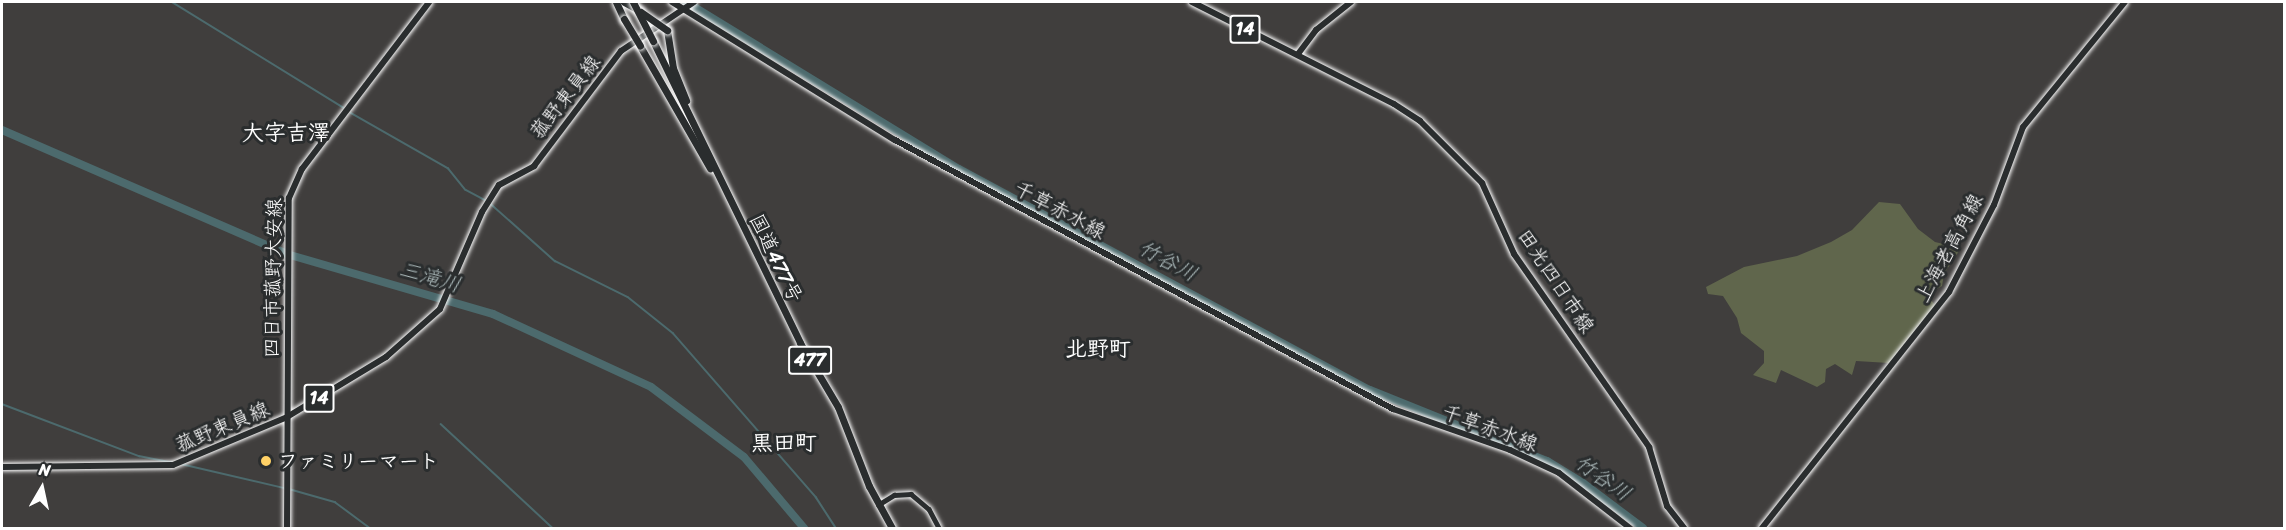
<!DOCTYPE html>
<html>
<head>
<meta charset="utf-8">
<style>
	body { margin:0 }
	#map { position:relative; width:2286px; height:530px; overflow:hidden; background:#403e3d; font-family:Sriracha,"Klee One",sans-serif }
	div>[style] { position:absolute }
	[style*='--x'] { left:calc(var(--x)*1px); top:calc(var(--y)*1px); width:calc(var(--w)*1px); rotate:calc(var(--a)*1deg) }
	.green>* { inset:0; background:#60664c }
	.stream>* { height:1.5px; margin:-0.75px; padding:0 0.75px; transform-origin:0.75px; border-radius:0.75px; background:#4c6a6d }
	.river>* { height:8px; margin:-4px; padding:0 4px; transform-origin:4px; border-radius:4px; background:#4c6a6d }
	.roads { filter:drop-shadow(0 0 2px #fff) drop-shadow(0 0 2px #fff) }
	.minor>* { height:4.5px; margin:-2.25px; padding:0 2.25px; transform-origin:2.25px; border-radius:2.25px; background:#2a2d2e }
	.major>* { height:6px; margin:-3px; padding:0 3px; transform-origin:3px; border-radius:3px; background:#2a2d2e }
	.highway>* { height:7px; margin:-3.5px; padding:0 3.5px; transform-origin:3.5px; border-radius:3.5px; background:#2a2d2e }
	.bridges { filter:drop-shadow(0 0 2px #fff) drop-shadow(0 0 2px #fff) }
	.highway-bridge>* { height:7px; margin:-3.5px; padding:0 3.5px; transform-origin:3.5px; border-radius:3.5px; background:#2a2d2e }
	.dots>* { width:16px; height:16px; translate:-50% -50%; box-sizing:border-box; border:3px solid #2a2d2e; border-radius:50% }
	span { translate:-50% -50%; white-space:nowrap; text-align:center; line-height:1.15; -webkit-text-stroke:6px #2a2d2e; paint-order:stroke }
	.shield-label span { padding:2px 4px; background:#2a2d2e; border:2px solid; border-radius:4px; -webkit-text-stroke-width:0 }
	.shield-label { font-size:18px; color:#fff; font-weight:700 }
	.street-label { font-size:20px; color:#fff }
	.poi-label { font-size:20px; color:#fff; font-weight:700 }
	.left { translate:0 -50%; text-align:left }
	.water-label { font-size:21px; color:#aebcbd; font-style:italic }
	.quarter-label { font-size:22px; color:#fff; font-weight:700 }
	.frame { position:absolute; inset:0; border:3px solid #fff; pointer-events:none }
	.north { position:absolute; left:12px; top:458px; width:60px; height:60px; -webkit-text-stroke:4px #2a2d2e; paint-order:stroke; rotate:9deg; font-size:16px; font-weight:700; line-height:24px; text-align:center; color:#fff }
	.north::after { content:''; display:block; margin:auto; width:21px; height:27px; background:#fff; clip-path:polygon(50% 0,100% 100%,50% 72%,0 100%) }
</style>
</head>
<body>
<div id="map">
	<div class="green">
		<i style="clip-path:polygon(1879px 202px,1900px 204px,1918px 229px,1935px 242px,1961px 248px,1944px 274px,1942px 286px,1927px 295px,1935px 305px,1889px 363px,1856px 361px,1852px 375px,1835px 364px,1826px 369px,1825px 382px,1817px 387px,1781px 370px,1776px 383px,1753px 375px,1764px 363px,1764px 351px,1741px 333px,1737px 318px,1723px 296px,1708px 294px,1706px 287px,1744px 267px,1797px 256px,1831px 242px,1852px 230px)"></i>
	</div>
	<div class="stream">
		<i style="--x:172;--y:2;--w:201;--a:31.6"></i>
		<i style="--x:351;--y:113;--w:112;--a:29.6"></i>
		<i style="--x:448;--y:168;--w:28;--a:51"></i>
		<i style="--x:466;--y:190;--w:24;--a:28"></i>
		<i style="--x:491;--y:204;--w:86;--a:41.7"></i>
		<i style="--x:555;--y:261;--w:81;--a:26.3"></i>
		<i style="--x:628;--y:297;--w:58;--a:38.7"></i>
		<i style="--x:673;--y:333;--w:218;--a:48.9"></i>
		<i style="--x:816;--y:497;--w:37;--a:57"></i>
		<i style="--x:2;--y:404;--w:147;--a:20.8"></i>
		<i style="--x:139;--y:456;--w:33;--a:11"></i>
		<i style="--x:441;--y:424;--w:153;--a:42.9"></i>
		<i style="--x:181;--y:464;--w:106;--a:13.1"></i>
		<i style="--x:289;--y:489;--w:48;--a:15.8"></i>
		<i style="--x:335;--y:502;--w:44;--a:36.6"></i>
	</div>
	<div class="river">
		<i style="--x:686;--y:2;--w:320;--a:31.5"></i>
		<i style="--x:959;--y:169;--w:467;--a:28.3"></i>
		<i style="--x:1370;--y:390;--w:191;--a:21.9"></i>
		<i style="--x:1547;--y:461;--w:42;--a:31.4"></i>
		<i style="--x:1583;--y:483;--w:75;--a:36.9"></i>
		<i style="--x:2;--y:130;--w:314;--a:23.5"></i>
		<i style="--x:290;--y:255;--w:211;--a:16.2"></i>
		<i style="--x:493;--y:314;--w:174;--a:24.8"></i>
		<i style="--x:651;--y:387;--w:116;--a:37"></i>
		<i style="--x:744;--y:457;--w:93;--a:49.8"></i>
	</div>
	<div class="roads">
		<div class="minor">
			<i style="--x:878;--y:505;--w:19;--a:-32"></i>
			<i style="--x:894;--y:495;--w:17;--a:-3"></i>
			<i style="--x:911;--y:494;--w:23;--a:40"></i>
			<i style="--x:929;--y:509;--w:21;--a:62"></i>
		</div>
		<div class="major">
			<i style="--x:672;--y:2;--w:262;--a:31.8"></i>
			<i style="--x:895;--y:140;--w:566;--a:28.38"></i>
			<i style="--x:1393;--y:409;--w:124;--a:19.3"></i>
			<i style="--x:1510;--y:450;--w:54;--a:25.1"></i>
			<i style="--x:1559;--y:473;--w:90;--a:37.8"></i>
			<i style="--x:1192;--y:2;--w:226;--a:26.8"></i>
			<i style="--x:1394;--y:104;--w:31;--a:33"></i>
			<i style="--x:1420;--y:121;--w:88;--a:45"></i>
			<i style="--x:1482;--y:183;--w:78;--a:65.7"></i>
			<i style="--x:1514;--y:254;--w:236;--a:55"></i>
			<i style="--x:1649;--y:447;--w:62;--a:73"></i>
			<i style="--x:1667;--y:506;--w:28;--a:52"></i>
			<i style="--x:1298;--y:54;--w:30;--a:-53"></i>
			<i style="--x:1316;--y:30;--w:45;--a:-38.7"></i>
			<i style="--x:2;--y:467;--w:171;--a:-0.7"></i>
			<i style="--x:173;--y:465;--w:124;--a:-22.8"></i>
			<i style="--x:287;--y:417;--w:116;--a:-31.2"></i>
			<i style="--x:386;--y:357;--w:72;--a:-41.6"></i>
			<i style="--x:440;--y:309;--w:106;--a:-66.6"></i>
			<i style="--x:482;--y:212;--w:32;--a:-58"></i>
			<i style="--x:499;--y:185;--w:40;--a:-28"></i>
			<i style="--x:534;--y:166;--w:144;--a:-52.9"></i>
			<i style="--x:621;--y:51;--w:88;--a:-33.9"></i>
			<i style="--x:287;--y:528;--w:330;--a:-89.7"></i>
			<i style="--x:289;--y:198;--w:32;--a:-66"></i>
			<i style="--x:302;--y:169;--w:210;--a:-52.7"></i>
			<i style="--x:1762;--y:528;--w:301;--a:-51.6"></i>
			<i style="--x:1949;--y:292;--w:98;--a:-62.7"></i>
			<i style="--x:1994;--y:205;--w:83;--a:-69.6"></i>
			<i style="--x:2023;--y:127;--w:161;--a:-50.8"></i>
		</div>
		<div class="highway">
			<i style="--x:616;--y:2;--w:19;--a:65"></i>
			<i style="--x:624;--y:2;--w:18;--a:29"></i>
			<i style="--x:667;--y:30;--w:38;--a:81"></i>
			<i style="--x:673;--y:68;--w:35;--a:68"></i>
			<i style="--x:653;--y:41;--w:336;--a:64"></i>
			<i style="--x:800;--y:343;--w:74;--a:59.3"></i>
			<i style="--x:838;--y:407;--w:85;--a:68.6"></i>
			<i style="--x:869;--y:486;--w:48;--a:61.3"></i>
			<i style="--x:640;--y:46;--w:141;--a:60.2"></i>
		</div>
	</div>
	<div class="bridges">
		<div class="highway-bridge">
			<i style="--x:633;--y:2;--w:44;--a:62.9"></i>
			<i style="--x:641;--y:12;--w:32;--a:35"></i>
			<i style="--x:624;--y:19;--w:31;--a:59"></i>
		</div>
	</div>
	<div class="dots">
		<i style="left:266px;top:461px;background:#ffd166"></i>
	</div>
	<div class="shield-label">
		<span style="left:1245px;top:29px">14</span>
		<span style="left:810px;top:360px">477</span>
		<span style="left:319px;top:398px">14</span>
	</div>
	<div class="street-label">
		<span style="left:565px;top:97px;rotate:-52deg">菰野東員線</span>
		<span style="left:1060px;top:210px;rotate:28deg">千草赤水線</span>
		<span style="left:1949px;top:248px;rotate:-62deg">上海老高角線</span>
		<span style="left:776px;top:258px;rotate:64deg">国道477号</span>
		<span style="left:273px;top:278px;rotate:-89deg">四日市菰野大安線</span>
		<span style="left:1556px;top:281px;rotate:56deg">田光四日市線</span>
		<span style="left:222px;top:427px;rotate:-23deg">菰野東員線</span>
		<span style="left:1490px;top:428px;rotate:20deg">千草赤水線</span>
	</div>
	<div class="poi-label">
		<span class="left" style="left:278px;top:461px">ファミリーマート</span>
	</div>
	<div class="water-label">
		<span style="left:1168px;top:261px;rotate:28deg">竹谷川</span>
		<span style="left:430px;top:277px;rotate:16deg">三滝川</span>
		<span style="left:1603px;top:478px;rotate:35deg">竹谷川</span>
	</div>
	<div class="quarter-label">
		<span style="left:286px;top:133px">大字吉澤</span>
		<span style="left:1098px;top:349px">北野町</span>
		<span style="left:784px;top:443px">黒田町</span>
	</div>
	<div class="frame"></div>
	<div class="north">N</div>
</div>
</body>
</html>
